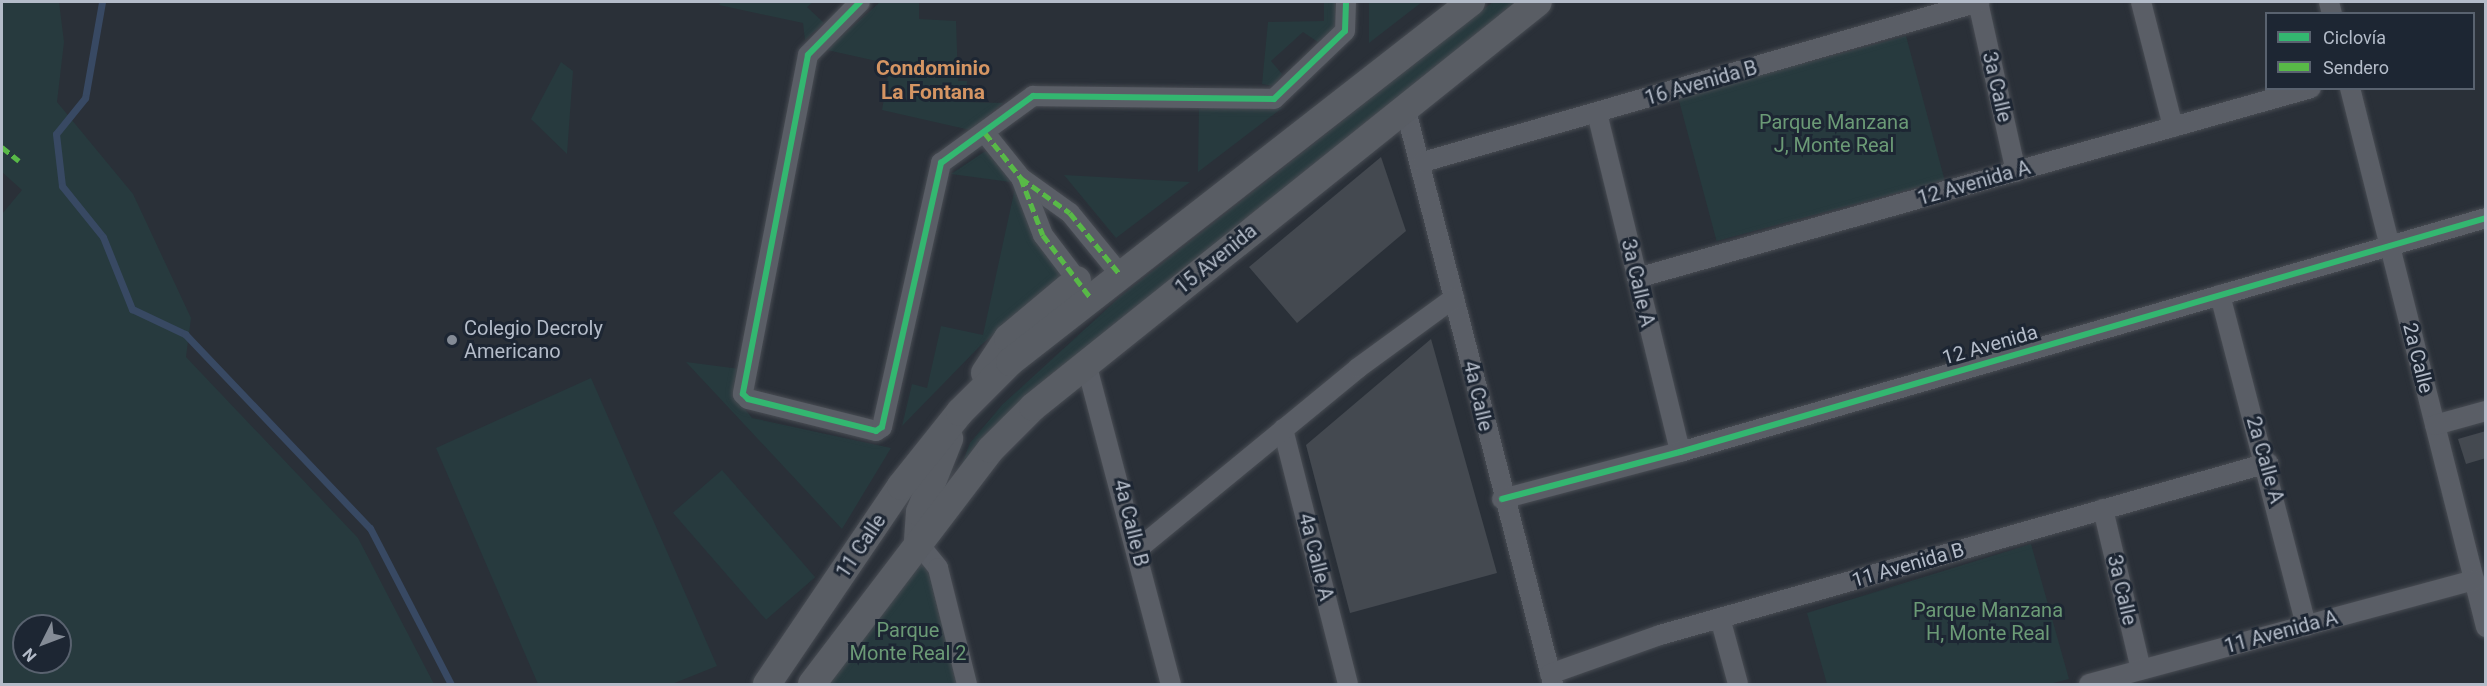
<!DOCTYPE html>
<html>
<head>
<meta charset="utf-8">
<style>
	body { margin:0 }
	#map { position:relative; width:2487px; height:686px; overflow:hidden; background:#2a3038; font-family:Roboto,sans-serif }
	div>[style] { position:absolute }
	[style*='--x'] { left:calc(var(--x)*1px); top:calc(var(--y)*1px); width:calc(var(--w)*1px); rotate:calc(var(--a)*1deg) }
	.green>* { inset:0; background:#273a3e; transform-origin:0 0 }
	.stream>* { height:7px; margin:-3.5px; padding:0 3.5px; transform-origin:3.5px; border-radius:3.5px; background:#384963 }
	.building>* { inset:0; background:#444950 }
	.roads { filter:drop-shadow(0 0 2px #484c53) drop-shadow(0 0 2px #484c53) }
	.street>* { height:20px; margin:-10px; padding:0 10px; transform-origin:10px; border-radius:10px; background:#5a5e66 }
	.secondary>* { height:28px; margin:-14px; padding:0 14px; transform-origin:14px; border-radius:14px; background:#595d64 }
	.quiet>* { height:4.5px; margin-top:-2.25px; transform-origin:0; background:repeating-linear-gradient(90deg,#58b947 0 9px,transparent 0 13.5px) }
	.cycleway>* { height:6px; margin:-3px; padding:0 3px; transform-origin:3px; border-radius:3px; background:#33b770 }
	.dots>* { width:16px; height:16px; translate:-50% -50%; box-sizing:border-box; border:3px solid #1d2633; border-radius:50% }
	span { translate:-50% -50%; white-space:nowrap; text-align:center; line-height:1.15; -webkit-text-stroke:6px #1d2633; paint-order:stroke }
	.street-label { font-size:20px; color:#b4bcc9 }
	.park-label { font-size:20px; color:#6b9a76 }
	.poi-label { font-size:20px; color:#b4bcc9 }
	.left { translate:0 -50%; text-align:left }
	.neighbourhood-label { font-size:21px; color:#d59563; font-weight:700 }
	.frame { position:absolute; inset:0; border:3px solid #b4bcc9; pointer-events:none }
	.legend { position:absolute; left:2265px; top:12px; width:210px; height:78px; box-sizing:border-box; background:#1d2633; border:2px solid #59626f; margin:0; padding:8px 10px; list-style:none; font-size:18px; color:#b4bcc9 }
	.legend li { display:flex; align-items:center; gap:12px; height:30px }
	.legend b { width:30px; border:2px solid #59626f }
	.north { position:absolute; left:12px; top:614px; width:60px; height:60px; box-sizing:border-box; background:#1d2633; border:2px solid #59626f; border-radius:50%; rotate:228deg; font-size:16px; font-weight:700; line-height:24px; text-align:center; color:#b4bcc9 }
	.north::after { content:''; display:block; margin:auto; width:21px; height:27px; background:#848b96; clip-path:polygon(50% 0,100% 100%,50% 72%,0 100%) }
</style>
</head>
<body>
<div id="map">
	<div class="green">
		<i style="clip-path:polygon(evenodd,2px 2px,59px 2px,64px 42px,57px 102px,133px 194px,191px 318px,186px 357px,358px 538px,434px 684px,2px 684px,2px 214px,22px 190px,2px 172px,2px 2px,24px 626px,60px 626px,60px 662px,24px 662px,24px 626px)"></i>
		<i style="clip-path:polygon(721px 2px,813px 2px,807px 7px,824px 23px,805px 40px,803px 23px,719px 5px)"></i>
		<i style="clip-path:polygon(880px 2px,919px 2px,919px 19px,956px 21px,958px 81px,967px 81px,966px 102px,1003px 103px,970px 130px,882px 110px,890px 64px,827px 50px)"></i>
		<i style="clip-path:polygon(1324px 2px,1335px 2px,1335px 28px,1318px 42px,1303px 32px,1271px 61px,1282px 74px,1274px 86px,1262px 84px,1268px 22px,1324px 21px)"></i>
		<i style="clip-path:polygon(1369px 2px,1422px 2px,1369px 43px)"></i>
		<i style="clip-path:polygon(1493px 2px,1519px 2px,952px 490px,970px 443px,1002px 405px,1121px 296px)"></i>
		<i style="left:1906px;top:36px;width:149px;height:236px;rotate:75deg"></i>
		<i style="clip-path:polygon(561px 62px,573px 71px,567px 154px,531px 119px)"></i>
		<i style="clip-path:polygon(1199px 105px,1282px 108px,1198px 172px)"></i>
		<i style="clip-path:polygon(993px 150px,1018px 183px,951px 174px,984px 152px)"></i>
		<i style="clip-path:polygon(1064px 175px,1190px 182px,1116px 238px)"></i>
		<i style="clip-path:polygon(1015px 188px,1072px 267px,981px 345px,902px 426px,912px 384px,927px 388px,941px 326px,983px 335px)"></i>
		<i style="clip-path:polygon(686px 362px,740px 369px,737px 399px,752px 418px,891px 448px,842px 529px)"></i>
		<i style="clip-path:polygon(591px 378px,717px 666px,672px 684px,538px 684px,436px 448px)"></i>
		<i style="left:722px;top:470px;width:142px;height:65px;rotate:49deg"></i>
		<i style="clip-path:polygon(2031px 544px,2069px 679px,2049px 684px,1827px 684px,1807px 613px)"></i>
		<i style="clip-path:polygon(929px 550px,963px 684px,819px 684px)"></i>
	</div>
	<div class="stream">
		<i style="--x:102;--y:2;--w:97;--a:100"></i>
		<i style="--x:85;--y:98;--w:46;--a:128.9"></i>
		<i style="--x:56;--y:134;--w:52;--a:83.4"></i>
		<i style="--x:62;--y:186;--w:65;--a:51.2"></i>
		<i style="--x:103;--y:237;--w:78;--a:68.1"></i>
		<i style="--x:132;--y:309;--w:59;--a:25.3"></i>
		<i style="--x:185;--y:334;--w:268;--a:46.4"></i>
		<i style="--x:370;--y:528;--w:176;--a:62.6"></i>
	</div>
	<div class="building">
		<i style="clip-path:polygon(1381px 157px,1406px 231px,1297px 323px,1249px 267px)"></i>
		<i style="clip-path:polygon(1431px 339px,1497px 573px,1350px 613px,1306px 445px)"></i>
		<i style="clip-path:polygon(2486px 431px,2486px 458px,2466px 464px,2458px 439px)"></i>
	</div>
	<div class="roads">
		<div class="street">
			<i style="--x:860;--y:2;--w:74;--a:134.5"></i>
			<i style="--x:808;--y:55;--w:345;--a:100.9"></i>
			<i style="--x:743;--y:394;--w:7;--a:45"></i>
			<i style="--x:748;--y:399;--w:132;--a:14"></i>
			<i style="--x:876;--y:431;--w:7;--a:-34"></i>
			<i style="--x:882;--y:427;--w:271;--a:-77.4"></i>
			<i style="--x:941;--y:163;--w:114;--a:-36.1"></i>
			<i style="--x:1033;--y:96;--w:241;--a:0.7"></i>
			<i style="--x:1274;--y:99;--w:98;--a:-43.8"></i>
			<i style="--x:1345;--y:31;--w:29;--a:-88"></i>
			<i style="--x:1978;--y:2;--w:174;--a:77.4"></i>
			<i style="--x:2141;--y:2;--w:129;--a:75.6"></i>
			<i style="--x:2329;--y:2;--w:12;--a:76"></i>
			<i style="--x:2350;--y:88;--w:556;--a:75.84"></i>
			<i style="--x:1405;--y:107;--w:596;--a:75.61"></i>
			<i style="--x:1597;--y:113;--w:349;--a:76.2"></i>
			<i style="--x:985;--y:133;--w:58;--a:51.3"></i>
			<i style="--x:1021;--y:178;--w:60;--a:35.5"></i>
			<i style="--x:1070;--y:213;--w:77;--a:50.8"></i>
			<i style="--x:1423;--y:162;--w:579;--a:-16.05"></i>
			<i style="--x:1021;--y:178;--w:61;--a:68.9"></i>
			<i style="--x:1043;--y:235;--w:68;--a:52.8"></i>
			<i style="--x:1637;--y:278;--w:700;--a:-15.74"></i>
			<i style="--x:2220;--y:295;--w:342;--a:75.4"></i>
			<i style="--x:1086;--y:363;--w:332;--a:75.2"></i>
			<i style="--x:2435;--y:425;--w:53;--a:-15.4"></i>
			<i style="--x:1283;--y:429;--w:263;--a:75.7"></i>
			<i style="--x:1502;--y:499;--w:184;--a:-14.8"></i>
			<i style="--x:1680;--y:452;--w:839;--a:-16.19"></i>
			<i style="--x:2103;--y:509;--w:165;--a:76.7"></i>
			<i style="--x:918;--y:543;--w:32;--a:51"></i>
			<i style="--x:938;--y:568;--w:120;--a:76"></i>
			<i style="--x:1138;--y:549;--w:285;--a:-39.4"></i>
			<i style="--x:1358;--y:368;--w:119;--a:-36.1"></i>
			<i style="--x:1720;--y:618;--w:68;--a:74.7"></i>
			<i style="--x:1550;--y:674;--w:117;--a:-19.5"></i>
			<i style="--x:1660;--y:635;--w:632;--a:-15.8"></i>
			<i style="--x:2089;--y:684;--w:399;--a:-15.1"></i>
		</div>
		<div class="secondary">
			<i style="--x:985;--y:373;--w:42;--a:-56.7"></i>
			<i style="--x:1008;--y:338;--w:90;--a:-40"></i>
			<i style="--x:918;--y:540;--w:28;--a:-86"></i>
			<i style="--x:920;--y:512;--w:79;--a:-68.3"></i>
			<i style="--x:767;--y:684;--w:239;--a:-55.9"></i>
			<i style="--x:901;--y:486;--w:95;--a:-51.4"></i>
			<i style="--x:960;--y:412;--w:71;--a:-45"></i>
			<i style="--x:1010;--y:362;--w:585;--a:-37.99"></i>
			<i style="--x:812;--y:684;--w:295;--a:-52.7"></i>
			<i style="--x:991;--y:449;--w:59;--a:-45"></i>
			<i style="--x:1033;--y:407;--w:647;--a:-38.73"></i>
		</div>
	</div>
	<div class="quiet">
		<i style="--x:985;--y:133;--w:58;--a:51.3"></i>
		<i style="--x:1021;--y:178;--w:60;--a:35.5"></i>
		<i style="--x:1070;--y:213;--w:77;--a:50.8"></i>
		<i style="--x:2;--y:147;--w:22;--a:39"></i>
		<i style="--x:1021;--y:178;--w:61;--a:68.9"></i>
		<i style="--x:1043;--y:235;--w:78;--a:52.8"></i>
	</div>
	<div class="cycleway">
		<i style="--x:860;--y:2;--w:74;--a:134.5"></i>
		<i style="--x:808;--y:55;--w:345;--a:100.9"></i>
		<i style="--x:743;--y:394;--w:7;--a:45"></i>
		<i style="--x:748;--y:399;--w:132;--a:14"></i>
		<i style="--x:876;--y:431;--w:7;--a:-34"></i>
		<i style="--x:882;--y:427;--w:271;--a:-77.4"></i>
		<i style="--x:941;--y:163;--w:114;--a:-36.1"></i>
		<i style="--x:1033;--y:96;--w:241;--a:0.7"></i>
		<i style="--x:1274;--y:99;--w:98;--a:-43.8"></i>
		<i style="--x:1345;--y:31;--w:29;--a:-88"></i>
		<i style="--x:1502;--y:499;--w:184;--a:-14.8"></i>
		<i style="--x:1680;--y:452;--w:839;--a:-16.19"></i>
	</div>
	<div class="dots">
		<i style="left:452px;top:340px;background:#848b96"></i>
	</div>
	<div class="street-label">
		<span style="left:1701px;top:83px;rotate:-16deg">16 Avenida B</span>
		<span style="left:1997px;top:87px;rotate:77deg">3a Calle</span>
		<span style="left:1974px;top:183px;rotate:-16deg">12 Avenida A</span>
		<span style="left:1216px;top:259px;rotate:-39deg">15 Avenida</span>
		<span style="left:1638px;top:283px;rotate:77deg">3a Calle A</span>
		<span style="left:1990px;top:345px;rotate:-16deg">12 Avenida</span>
		<span style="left:2418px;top:358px;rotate:76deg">2a Calle</span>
		<span style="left:1478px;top:396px;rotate:77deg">4a Calle</span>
		<span style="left:2265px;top:460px;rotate:74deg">2a Calle A</span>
		<span style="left:1131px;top:523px;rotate:76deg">4a Calle B</span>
		<span style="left:861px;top:546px;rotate:-56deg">11 Calle</span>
		<span style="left:1316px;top:557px;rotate:76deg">4a Calle A</span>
		<span style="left:1908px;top:565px;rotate:-16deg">11 Avenida B</span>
		<span style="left:2122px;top:590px;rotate:77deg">3a Calle</span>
		<span style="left:2281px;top:632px;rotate:-15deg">11 Avenida A</span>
	</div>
	<div class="park-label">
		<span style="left:1834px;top:134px">Parque Manzana<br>J, Monte Real</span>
		<span style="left:1988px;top:622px">Parque Manzana<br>H, Monte Real</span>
		<span style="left:908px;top:642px">Parque<br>Monte Real 2</span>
	</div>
	<div class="poi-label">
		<span class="left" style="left:464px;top:340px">Colegio Decroly<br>Americano</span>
	</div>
	<div class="neighbourhood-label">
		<span style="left:933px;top:80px">Condominio<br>La Fontana</span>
	</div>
	<div class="frame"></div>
	<ul class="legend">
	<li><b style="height:8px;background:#33b770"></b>Ciclovía</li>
	<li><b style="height:8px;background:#58b947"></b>Sendero</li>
	</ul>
	<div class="north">N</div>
</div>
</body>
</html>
